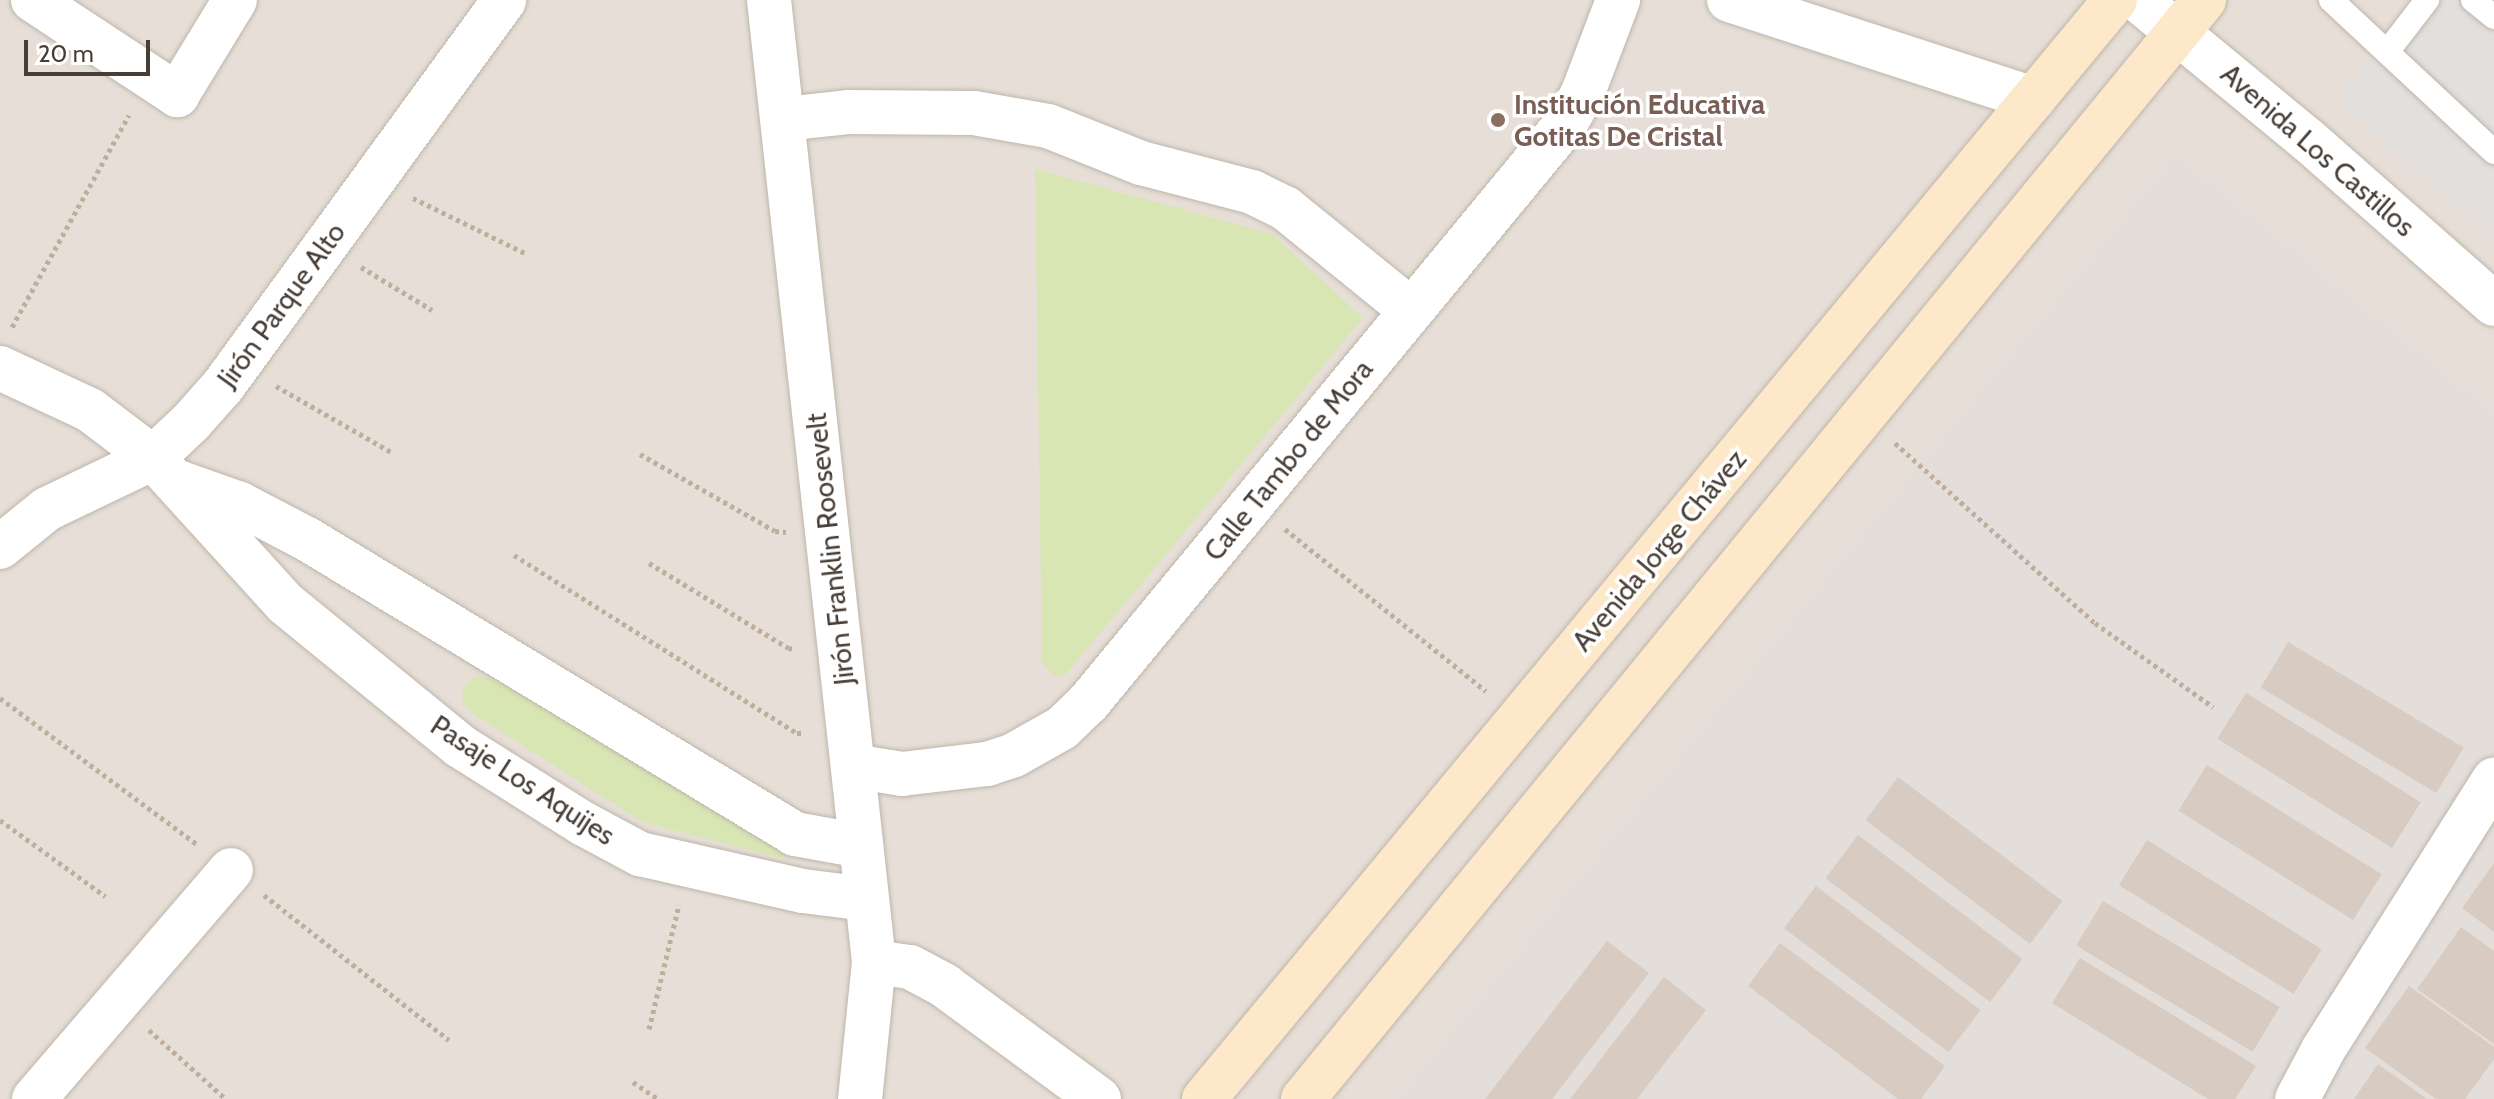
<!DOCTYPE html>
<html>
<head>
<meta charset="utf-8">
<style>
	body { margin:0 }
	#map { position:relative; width:2494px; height:1099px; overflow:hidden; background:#f4eee9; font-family:Cabin,sans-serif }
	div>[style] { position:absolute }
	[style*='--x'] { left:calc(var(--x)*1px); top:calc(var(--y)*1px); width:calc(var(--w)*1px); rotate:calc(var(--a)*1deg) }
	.residential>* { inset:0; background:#e7dfd7; transform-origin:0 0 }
	.industrial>* { inset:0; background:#e3deda }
	.green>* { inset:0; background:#d8e6b3 }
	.parking>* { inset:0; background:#e2dfdd }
	.building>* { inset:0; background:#d8cbc1; transform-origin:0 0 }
	.path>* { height:5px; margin-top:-2.5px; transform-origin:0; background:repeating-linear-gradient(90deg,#c0ae9d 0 4px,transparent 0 8px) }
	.roads { filter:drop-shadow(0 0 2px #bfb5ab) drop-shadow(0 0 2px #bfb5ab) }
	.service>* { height:24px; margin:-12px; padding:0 12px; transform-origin:12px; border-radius:12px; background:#fff }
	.minor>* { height:44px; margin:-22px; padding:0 22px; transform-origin:22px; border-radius:22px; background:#fff }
	.tertiary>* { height:44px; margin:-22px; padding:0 22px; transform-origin:22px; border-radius:22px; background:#fff }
	.secondary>* { height:44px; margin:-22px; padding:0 22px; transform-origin:22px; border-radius:22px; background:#fde8ca }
	.dots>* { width:22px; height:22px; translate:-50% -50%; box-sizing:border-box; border:4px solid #fff; border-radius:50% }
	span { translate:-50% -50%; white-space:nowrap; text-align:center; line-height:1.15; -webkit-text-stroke:7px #fff; paint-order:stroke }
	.education-label { font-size:28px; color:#785e54; font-weight:700 }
	.left { translate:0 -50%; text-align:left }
	.street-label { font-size:28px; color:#473e37 }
	.scale { position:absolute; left:24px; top:40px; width:126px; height:36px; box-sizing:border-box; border:4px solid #473e37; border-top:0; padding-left:10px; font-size:24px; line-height:28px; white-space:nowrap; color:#473e37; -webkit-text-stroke:6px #fff; paint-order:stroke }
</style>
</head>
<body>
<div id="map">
	<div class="residential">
		<i style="left:0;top:0;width:2494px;height:1099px"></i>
	</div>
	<div class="industrial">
		<i style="clip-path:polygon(2176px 153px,2494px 411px,2494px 1099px,1395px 1099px)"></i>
	</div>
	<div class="green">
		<i style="clip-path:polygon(1035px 169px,1272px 234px,1363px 318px,1065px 675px,1054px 676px,1042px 663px)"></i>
		<i style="clip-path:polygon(476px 676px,492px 679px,784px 838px,789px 854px,780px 858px,642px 822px,472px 713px,463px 703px,462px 694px,467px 683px)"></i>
	</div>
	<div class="parking">
		<i style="clip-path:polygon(2412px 0,2494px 0,2494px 241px,2337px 100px)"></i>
	</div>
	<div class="building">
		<i style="left:2288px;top:642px;width:205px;height:53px;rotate:31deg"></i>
		<i style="left:2246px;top:693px;width:206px;height:54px;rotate:32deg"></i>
		<i style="left:2207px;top:765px;width:206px;height:54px;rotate:32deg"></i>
		<i style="left:1898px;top:777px;width:206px;height:54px;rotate:37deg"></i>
		<i style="left:1858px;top:835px;width:206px;height:54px;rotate:37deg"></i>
		<i style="left:2147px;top:840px;width:206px;height:53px;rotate:32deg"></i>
		<i style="clip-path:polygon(2494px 863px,2494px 932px,2462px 908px)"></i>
		<i style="left:1816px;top:886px;width:206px;height:53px;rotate:37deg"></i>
		<i style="left:2103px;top:901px;width:206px;height:52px;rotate:31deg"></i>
		<i style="clip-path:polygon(2461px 927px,2494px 951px,2494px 1044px,2417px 989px)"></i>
		<i style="clip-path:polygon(1607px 941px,1649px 973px,1552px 1099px,1485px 1099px)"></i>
		<i style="clip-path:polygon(1780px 943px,1945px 1066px,1921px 1099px,1898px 1099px,1748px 986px)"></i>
		<i style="clip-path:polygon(2080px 958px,2256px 1066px,2235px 1099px,2208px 1099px,2052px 1003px)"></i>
		<i style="clip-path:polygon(1664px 977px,1706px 1010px,1637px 1099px,1570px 1099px)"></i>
		<i style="clip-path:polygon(2409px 986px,2494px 1047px,2494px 1059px,2465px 1099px,2436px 1099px,2365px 1048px)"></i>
		<i style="clip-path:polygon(2378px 1064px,2427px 1099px,2354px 1099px)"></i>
	</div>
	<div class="path">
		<i style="--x:413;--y:198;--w:127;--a:26.2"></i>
		<i style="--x:361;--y:267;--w:83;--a:31.2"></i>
		<i style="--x:12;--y:327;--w:242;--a:-61.1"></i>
		<i style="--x:276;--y:386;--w:135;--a:29.8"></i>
		<i style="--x:1895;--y:443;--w:269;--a:42"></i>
		<i style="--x:2095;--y:623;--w:145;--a:35.4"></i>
		<i style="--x:640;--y:454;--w:155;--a:29.7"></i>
		<i style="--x:775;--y:531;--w:11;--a:5"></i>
		<i style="--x:1285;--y:529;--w:258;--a:38.9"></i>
		<i style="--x:514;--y:555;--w:334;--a:32.2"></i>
		<i style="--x:797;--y:733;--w:8;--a:0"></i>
		<i style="--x:649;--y:563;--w:163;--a:31.4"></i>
		<i style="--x:788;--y:648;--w:8;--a:7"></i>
		<i style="--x:0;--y:698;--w:247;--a:36.6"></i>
		<i style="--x:0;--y:820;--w:130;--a:35.9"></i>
		<i style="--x:264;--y:895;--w:235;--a:38.1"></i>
		<i style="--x:649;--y:1029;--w:128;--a:-76.4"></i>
		<i style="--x:149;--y:1030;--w:103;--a:41.9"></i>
		<i style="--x:633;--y:1082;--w:30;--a:34"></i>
	</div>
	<div class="roads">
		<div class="service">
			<i style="--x:2331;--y:0;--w:223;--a:43"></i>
			<i style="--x:2473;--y:0;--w:27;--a:39"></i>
			<i style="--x:2387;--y:52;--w:66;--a:-52.4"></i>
		</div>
		<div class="minor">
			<i style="--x:33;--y:0;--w:173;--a:33.4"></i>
			<i style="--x:177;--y:95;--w:111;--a:-58.6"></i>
			<i style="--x:1729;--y:0;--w:320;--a:18"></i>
			<i style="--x:2138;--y:0;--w:220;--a:39.5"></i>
			<i style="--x:2308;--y:140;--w:248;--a:41.4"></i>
			<i style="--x:784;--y:119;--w:64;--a:-6.2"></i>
			<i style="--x:848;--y:112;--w:126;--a:0.5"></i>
			<i style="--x:974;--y:113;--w:75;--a:10"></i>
			<i style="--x:1048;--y:126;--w:100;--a:21.7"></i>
			<i style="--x:1141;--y:163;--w:115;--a:14.6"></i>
			<i style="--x:1252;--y:192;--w:37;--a:26"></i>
			<i style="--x:1285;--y:208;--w:162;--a:39"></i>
			<i style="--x:0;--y:547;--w:60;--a:-39"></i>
			<i style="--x:47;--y:509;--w:118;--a:-25.7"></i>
			<i style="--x:153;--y:458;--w:52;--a:-43.5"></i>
			<i style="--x:191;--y:422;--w:48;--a:-48.4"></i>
			<i style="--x:223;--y:386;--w:477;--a:-53.9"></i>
			<i style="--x:853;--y:766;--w:50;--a:9.3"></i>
			<i style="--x:902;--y:774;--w:86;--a:-6.7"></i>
			<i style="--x:987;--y:764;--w:28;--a:-18"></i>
			<i style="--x:1014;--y:755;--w:55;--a:-29.4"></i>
			<i style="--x:1062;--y:728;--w:36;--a:-44"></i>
			<i style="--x:1088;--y:703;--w:748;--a:-50.48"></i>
			<i style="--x:1564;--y:126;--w:36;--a:-60"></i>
			<i style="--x:1582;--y:95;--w:102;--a:-69.2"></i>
			<i style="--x:34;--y:1099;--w:302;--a:-49.3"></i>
			<i style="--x:2297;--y:1099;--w:55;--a:-62"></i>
			<i style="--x:2323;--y:1050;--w:320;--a:-57.7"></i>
		</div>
		<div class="tertiary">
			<i style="--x:769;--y:0;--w:968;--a:83.77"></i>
			<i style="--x:874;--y:962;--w:138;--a:95.8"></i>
			<i style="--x:0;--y:368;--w:99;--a:25"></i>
			<i style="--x:90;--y:410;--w:79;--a:37.3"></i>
			<i style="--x:153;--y:458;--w:197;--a:47.7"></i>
			<i style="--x:286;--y:604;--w:225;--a:39.2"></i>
			<i style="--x:460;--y:746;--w:146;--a:32.2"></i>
			<i style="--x:584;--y:824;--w:64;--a:28.2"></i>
			<i style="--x:640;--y:854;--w:167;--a:12.8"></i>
			<i style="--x:803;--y:891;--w:64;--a:7.2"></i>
			<i style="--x:175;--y:481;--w:69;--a:19.5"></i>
			<i style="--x:240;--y:504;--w:76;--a:27.6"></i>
			<i style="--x:307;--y:539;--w:570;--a:31.15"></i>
			<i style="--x:795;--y:834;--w:67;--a:10.3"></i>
			<i style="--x:874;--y:962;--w:36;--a:8"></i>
			<i style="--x:910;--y:967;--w:40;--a:28"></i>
			<i style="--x:945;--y:986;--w:191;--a:36.3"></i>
		</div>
		<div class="secondary">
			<i style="--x:1204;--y:1099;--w:1427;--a:-50.34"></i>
			<i style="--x:1303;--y:1099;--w:1421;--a:-50.65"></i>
		</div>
	</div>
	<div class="dots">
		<i style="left:1498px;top:120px;background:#8d6e63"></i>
	</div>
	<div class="education-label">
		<span class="left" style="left:1514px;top:120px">Institución Educativa<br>Gotitas De Cristal</span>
	</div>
	<div class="street-label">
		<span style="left:2318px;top:150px;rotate:41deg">Avenida Los Castillos</span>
		<span style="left:281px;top:305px;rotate:-54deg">Jirón Parque Alto</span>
		<span style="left:1288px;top:460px;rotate:-51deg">Calle Tambo de Mora</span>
		<span style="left:830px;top:549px;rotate:-96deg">Jirón Franklin Roosevelt</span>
		<span style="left:1659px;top:550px;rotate:-50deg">Avenida Jorge Chávez</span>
		<span style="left:523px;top:780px;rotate:33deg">Pasaje Los Aquijes</span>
	</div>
	<div class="scale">20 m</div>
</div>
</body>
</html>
